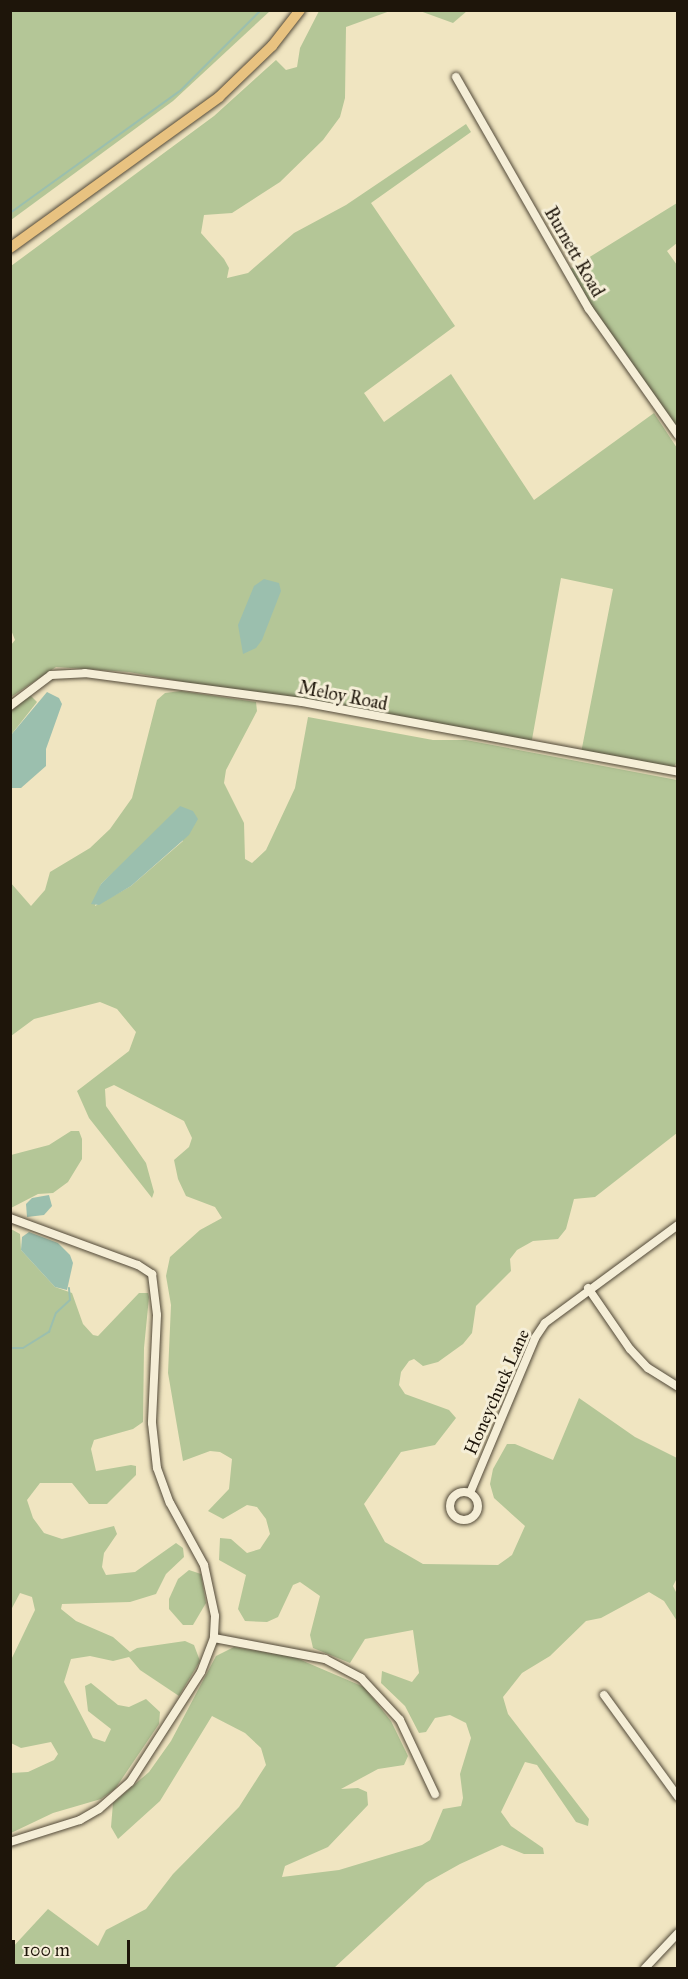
<!DOCTYPE html>
<html>
<head>
<meta charset="utf-8">
<style>
	body { margin:0 }
	#map { position:relative; width:688px; height:1979px; overflow:hidden; background:#f0e5c1; font-family:"IM FELL Great Primer",serif }
	div>[style] { position:absolute }
	[style*='--x'] { left:calc(var(--x)*1px); top:calc(var(--y)*1px); width:calc(var(--w)*1px); rotate:calc(var(--a)*1deg) }
	.green>* { inset:0; background:#b4c697 }
	.water>* { inset:0; background:#9bbfae }
	.stream>* { height:2px; margin:-1px; padding:0 1px; transform-origin:1px; border-radius:1px; background:#9bbfae }
	.roads { filter:drop-shadow(0 0 2px #524938) drop-shadow(0 0 2px #524938) }
	.minor>* { height:8px; margin:-4px; padding:0 4px; transform-origin:4px; border-radius:4px; background:#f5eed7 }
	.minor>.ring { margin:-4px; padding:0; box-sizing:content-box; background:none; border:8px solid #f5eed7; border-radius:50% }
	.major>* { height:10px; margin:-5px; padding:0 5px; transform-origin:5px; border-radius:5px; background:#e8c280 }
	span { translate:-50% -50%; white-space:nowrap; text-align:center; line-height:1.15; -webkit-text-stroke:6px #f5eed7; paint-order:stroke }
	.street-label { font-size:18px; color:#1e150a }
	.frame { position:absolute; inset:0; border:12px solid #1e150a; pointer-events:none }
	.scale { position:absolute; left:12px; top:1940px; width:118px; height:27px; box-sizing:border-box; border:3px solid #1e150a; border-top:0; padding-left:8px; font-size:18px; line-height:21px; white-space:nowrap; color:#1e150a; -webkit-text-stroke:4px #f5eed7; paint-order:stroke }
</style>
</head>
<body>
<div id="map">
	<div class="green">
		<i style="clip-path:polygon(11px 10px,270px 10px,270px 11px,173px 101px,11px 220px)"></i>
		<i style="clip-path:polygon(319px 11px,390px 11px,346px 27px,345px 98px,340px 117px,323px 140px,280px 182px,232px 213px,204px 215px,201px 233px,224px 259px,229px 268px,227px 278px,248px 273px,294px 233px,346px 205px,466px 124px,471px 132px,371px 203px,455px 326px,364px 393px,384px 422px,451px 374px,534px 500px,654px 413px,677px 448px,677px 762px,671px 771px,581px 753px,613px 589px,561px 578px,531px 745px,187px 686px,184px 682px,129px 672px,56px 667px,11px 697px,11px 645px,15px 640px,11px 630px,11px 266px,214px 116px,276px 60px,286px 70px,297px 67px,300px 48px)"></i>
		<i style="clip-path:polygon(420px 11px,467px 11px,453px 23px)"></i>
		<i style="clip-path:polygon(677px 203px,677px 243px,667px 251px,677px 265px,677px 435px,567px 271px)"></i>
		<i style="clip-path:polygon(evenodd,181px 691px,256px 702px,257px 711px,226px 770px,224px 783px,244px 823px,245px 859px,252px 863px,266px 850px,295px 788px,308px 717px,433px 740px,466px 740px,677px 780px,677px 1133px,595px 1197px,574px 1199px,566px 1229px,558px 1239px,533px 1241px,517px 1250px,510px 1259px,511px 1271px,476px 1306px,472px 1333px,463px 1344px,438px 1362px,423px 1366px,414px 1359px,409px 1361px,401px 1372px,399px 1385px,405px 1394px,449px 1410px,456px 1418px,435px 1445px,401px 1452px,364px 1504px,385px 1542px,423px 1564px,498px 1565px,512px 1555px,525px 1526px,494px 1498px,490px 1484px,493px 1469px,507px 1444px,515px 1444px,553px 1460px,579px 1398px,635px 1437px,677px 1458px,678px 1576px,673px 1586px,677px 1594px,677px 1621px,664px 1601px,649px 1592px,601px 1618px,586px 1621px,550px 1656px,522px 1673px,503px 1697px,508px 1714px,589px 1819px,588px 1826px,576px 1822px,537px 1765px,525px 1762px,501px 1812px,511px 1826px,543px 1848px,544px 1854px,524px 1854px,502px 1845px,460px 1864px,426px 1883px,334px 1968px,11px 1968px,11px 1949px,48px 1909px,98px 1946px,106px 1930px,146px 1909px,173px 1874px,239px 1807px,266px 1765px,261px 1748px,245px 1733px,212px 1716px,160px 1801px,118px 1839px,111px 1827px,113px 1803px,149px 1772px,171px 1741px,216px 1656px,234px 1647px,294px 1657px,364px 1687px,391px 1721px,408px 1756px,404px 1765px,378px 1769px,341px 1789px,358px 1788px,367px 1792px,368px 1805px,328px 1847px,285px 1866px,282px 1877px,339px 1870px,422px 1845px,430px 1840px,443px 1809px,461px 1806px,463px 1798px,460px 1774px,471px 1738px,466px 1723px,450px 1715px,435px 1718px,426px 1732px,419px 1733px,405px 1706px,381px 1683px,382px 1671px,412px 1682px,419px 1673px,413px 1630px,365px 1639px,350px 1663px,313px 1648px,310px 1635px,320px 1596px,300px 1582px,293px 1585px,278px 1617px,267px 1622px,245px 1621px,238px 1609px,246px 1575px,219px 1560px,220px 1538px,231px 1539px,247px 1553px,260px 1549px,270px 1534px,266px 1519px,257px 1507px,247px 1505px,223px 1519px,208px 1511px,229px 1489px,232px 1459px,220px 1452px,210px 1451px,183px 1461px,168px 1373px,171px 1305px,166px 1276px,170px 1257px,200px 1230px,222px 1218px,215px 1207px,186px 1196px,178px 1179px,174px 1160px,189px 1147px,192px 1138px,184px 1121px,114px 1085px,105px 1089px,106px 1106px,146px 1163px,154px 1192px,152px 1198px,89px 1118px,77px 1091px,129px 1051px,136px 1032px,117px 1009px,100px 1002px,34px 1019px,11px 1036px,10px 882px,31px 906px,45px 890px,50px 872px,90px 848px,110px 829px,132px 798px,157px 700px,165px 693px,181px 691px,168px 821px,183px 841px,131px 886px,95px 906px,101px 884px,168px 821px)"></i>
		<i style="clip-path:polygon(30px 695px,37px 702px,11px 735px,10px 712px)"></i>
		<i style="clip-path:polygon(71px 1131px,79px 1131px,82px 1139px,82px 1159px,68px 1182px,53px 1193px,38px 1194px,11px 1208px,11px 1155px,49px 1145px)"></i>
		<i style="clip-path:polygon(11px 1229px,20px 1234px,21px 1250px,55px 1287px,72px 1293px,83px 1324px,93px 1335px,98px 1336px,139px 1293px,148px 1293px,149px 1297px,144px 1348px,143px 1422px,133px 1429px,94px 1440px,91px 1449px,96px 1471px,131px 1465px,136px 1466px,136px 1475px,107px 1504px,89px 1504px,72px 1483px,40px 1483px,27px 1500px,33px 1518px,44px 1533px,62px 1539px,114px 1526px,117px 1534px,104px 1553px,102px 1567px,106px 1575px,135px 1572px,176px 1543px,183px 1548px,184px 1557px,166px 1574px,156px 1594px,130px 1602px,62px 1604px,61px 1609px,76px 1621px,113px 1637px,130px 1652px,137px 1648px,185px 1641px,194px 1645px,200px 1661px,179px 1696px,140px 1670px,129px 1657px,113px 1661px,90px 1656px,71px 1659px,64px 1682px,93px 1738px,105px 1742px,111px 1729px,88px 1711px,85px 1686px,91px 1683px,118px 1705px,129px 1707px,146px 1699px,160px 1712px,159px 1724px,115px 1789px,101px 1799px,53px 1813px,11px 1833px,11px 1773px,28px 1772px,54px 1760px,58px 1754px,51px 1742px,21px 1748px,11px 1743px,11px 1660px,35px 1610px,32px 1597px,20px 1593px,11px 1610px)"></i>
		<i style="clip-path:polygon(189px 1570px,201px 1574px,206px 1603px,193px 1625px,183px 1625px,169px 1609px,169px 1599px,178px 1579px)"></i>
	</div>
	<div class="water">
		<i style="clip-path:polygon(264px 579px,279px 583px,281px 591px,262px 640px,256px 648px,243px 654px,238px 625px,254px 586px)"></i>
		<i style="clip-path:polygon(47px 692px,59px 698px,62px 704px,46px 749px,46px 766px,21px 788px,11px 788px,11px 735px)"></i>
		<i style="clip-path:polygon(180px 806px,193px 811px,198px 819px,189px 835px,131px 886px,99px 905px,91px 904px,101px 884px)"></i>
		<i style="clip-path:polygon(49px 1195px,52px 1206px,44px 1215px,27px 1217px,26px 1204px,32px 1198px)"></i>
		<i style="clip-path:polygon(29px 1232px,58px 1243px,70px 1255px,73px 1263px,67px 1290px,55px 1287px,21px 1250px,22px 1237px)"></i>
	</div>
	<div class="stream">
		<i style="--x:10;--y:213;--w:211;--a:-35.7"></i>
		<i style="--x:181;--y:90;--w:113;--a:-45"></i>
		<i style="--x:10;--y:1348;--w:13;--a:0"></i>
		<i style="--x:23;--y:1348;--w:31;--a:-32"></i>
		<i style="--x:49;--y:1332;--w:20;--a:-70"></i>
		<i style="--x:56;--y:1313;--w:19;--a:-43"></i>
		<i style="--x:70;--y:1300;--w:12;--a:-95"></i>
	</div>
	<div class="roads">
		<div class="minor">
			<i style="--x:456;--y:77;--w:267;--a:60.2"></i>
			<i style="--x:589;--y:309;--w:154;--a:54.8"></i>
			<i style="--x:10;--y:706;--w:51;--a:-37.1"></i>
			<i style="--x:51;--y:675;--w:34;--a:-3"></i>
			<i style="--x:85;--y:673;--w:219;--a:7.6"></i>
			<i style="--x:302;--y:702;--w:382;--a:10.5"></i>
			<i style="--x:10;--y:1218;--w:136;--a:20.2"></i>
			<i style="--x:138;--y:1265;--w:17;--a:33"></i>
			<i style="--x:152;--y:1274;--w:41;--a:83"></i>
			<i style="--x:157;--y:1315;--w:108;--a:92.7"></i>
			<i style="--x:152;--y:1423;--w:45;--a:83.7"></i>
			<i style="--x:157;--y:1468;--w:37;--a:70"></i>
			<i style="--x:170;--y:1503;--w:71;--a:61.3"></i>
			<i style="--x:204;--y:1565;--w:52;--a:77.8"></i>
			<i style="--x:215;--y:1616;--w:22;--a:93"></i>
			<i style="--x:214;--y:1638;--w:36;--a:111"></i>
			<i style="--x:201;--y:1672;--w:131;--a:122.8"></i>
			<i style="--x:130;--y:1782;--w:41;--a:138.9"></i>
			<i style="--x:99;--y:1809;--w:22;--a:150"></i>
			<i style="--x:80;--y:1820;--w:73;--a:162.6"></i>
			<i style="--x:588;--y:1288;--w:74;--a:55.5"></i>
			<i style="--x:630;--y:1349;--w:26;--a:47"></i>
			<i style="--x:648;--y:1368;--w:36;--a:32"></i>
			<i class="ring" style="left:450px;top:1492px;width:20px;height:20px"></i>
			<i style="--x:470;--y:1493;--w:168;--a:-67.2"></i>
			<i style="--x:535;--y:1338;--w:18;--a:-56"></i>
			<i style="--x:545;--y:1323;--w:165;--a:-36.4"></i>
			<i style="--x:214;--y:1638;--w:113;--a:10.7"></i>
			<i style="--x:325;--y:1659;--w:41;--a:27.8"></i>
			<i style="--x:361;--y:1678;--w:57;--a:47.1"></i>
			<i style="--x:400;--y:1720;--w:82;--a:64.7"></i>
			<i style="--x:604;--y:1695;--w:126;--a:54"></i>
			<i style="--x:645;--y:1968;--w:48;--a:-46.7"></i>
		</div>
		<div class="major">
			<i style="--x:10;--y:248;--w:258;--a:-35.8"></i>
			<i style="--x:219;--y:97;--w:74;--a:-43.9"></i>
			<i style="--x:272;--y:46;--w:46;--a:-52.1"></i>
		</div>
	</div>
	<div class="street-label">
		<span style="left:574px;top:252px;rotate:60deg">Burnett Road</span>
		<span style="left:343px;top:696px;rotate:11deg">Meloy Road</span>
		<span style="left:497px;top:1392px;rotate:-66deg">Honeychuck Lane</span>
	</div>
	<div class="frame"></div>
	<div class="scale">100 m</div>
</div>
</body>
</html>
